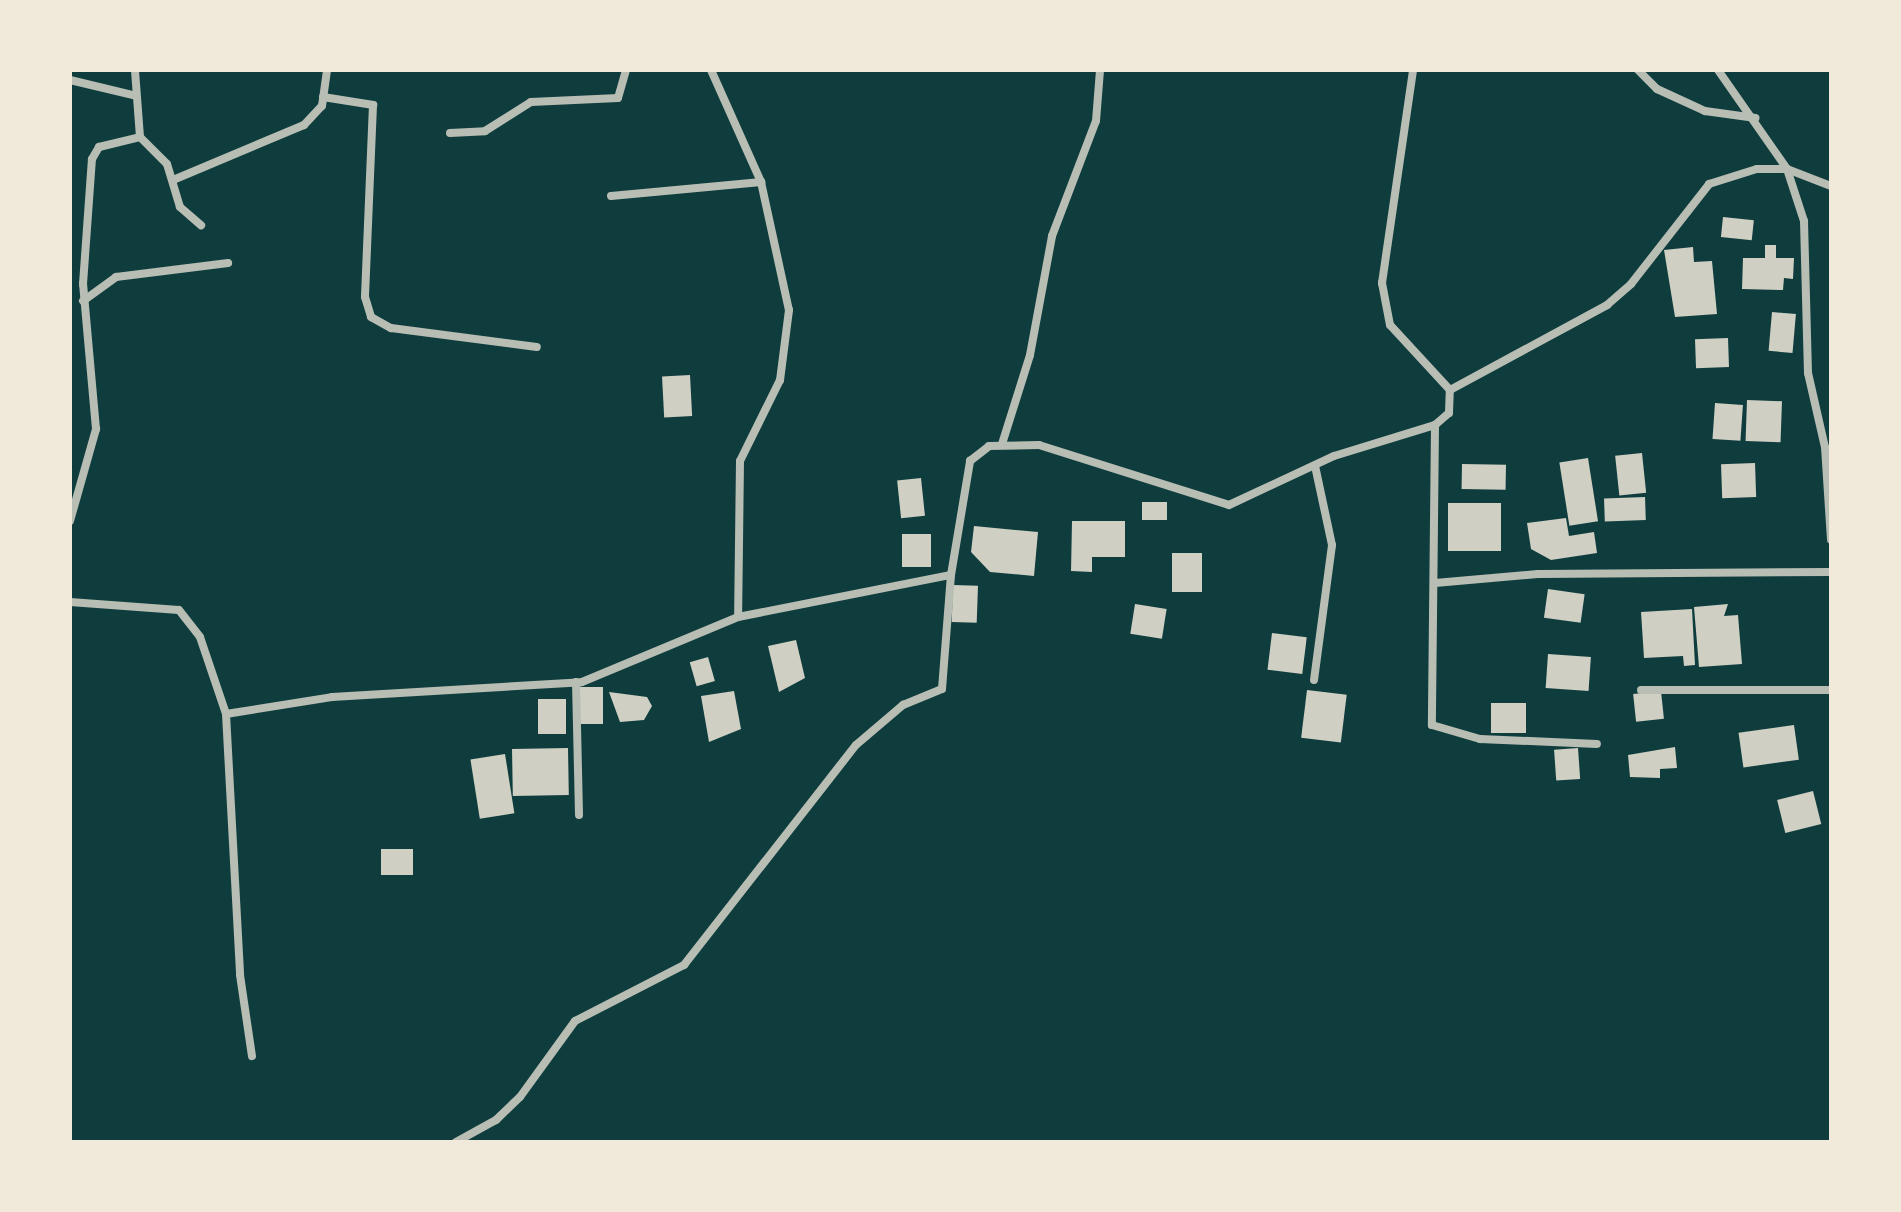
<!DOCTYPE html>
<html>
<head>
<meta charset="utf-8">
<style>
	body { margin:0 }
	#map { position:relative; width:1901px; height:1212px; overflow:hidden; background:#0f3d3e; font-family:Poppins,sans-serif }
	div>[style] { position:absolute }
	[style*='--x'] { left:calc(var(--x)*1px); top:calc(var(--y)*1px); width:calc(var(--w)*1px); rotate:calc(var(--a)*1deg) }
	.building>* { inset:0; background:#cfcfc3; transform-origin:0 0 }
	.minor>* { height:8px; margin:-4px; padding:0 4px; transform-origin:4px; border-radius:4px; background:#b8beb3 }
	span { translate:-50% -50%; white-space:nowrap; text-align:center; line-height:1.15; -webkit-text-stroke:8px #f1e9da; paint-order:stroke }
	.frame { position:absolute; inset:0; border:72px solid #f1e9da; pointer-events:none }
</style>
</head>
<body>
<div id="map">
	<div class="building">
		<i style="left:1723px;top:217px;width:31px;height:20px;rotate:6deg"></i>
		<i style="clip-path:polygon(1765px 245px,1776px 245px,1776px 258px,1794px 258px,1793px 279px,1784px 278px,1783px 290px,1742px 289px,1743px 258px,1765px 258px)"></i>
		<i style="clip-path:polygon(1693px 247px,1694px 262px,1712px 261px,1717px 314px,1675px 317px,1664px 250px)"></i>
		<i style="left:1772px;top:312px;width:24px;height:39px;rotate:5deg"></i>
		<i style="left:1728px;top:338px;width:29px;height:33px;rotate:88deg"></i>
		<i style="left:690px;top:375px;width:41px;height:28px;rotate:87deg"></i>
		<i style="left:1747px;top:400px;width:35px;height:41px;rotate:2deg"></i>
		<i style="left:1715px;top:403px;width:28px;height:36px;rotate:4deg"></i>
		<i style="left:1642px;top:453px;width:40px;height:27px;rotate:84deg"></i>
		<i style="left:1588px;top:458px;width:64px;height:29px;rotate:81deg"></i>
		<i style="left:1755px;top:463px;width:34px;height:34px;rotate:88deg"></i>
		<i style="left:1462px;top:464px;width:44px;height:25px;rotate:1deg"></i>
		<i style="left:921px;top:478px;width:38px;height:24px;rotate:84deg"></i>
		<i style="left:1645px;top:497px;width:23px;height:41px;rotate:88deg"></i>
		<i style="left:1142px;top:502px;width:25px;height:18px"></i>
		<i style="left:1501px;top:503px;width:48px;height:53px;rotate:90deg"></i>
		<i style="clip-path:polygon(1566px 518px,1569px 536px,1594px 532px,1597px 553px,1551px 560px,1531px 549px,1527px 523px)"></i>
		<i style="clip-path:polygon(1072px 521px,1125px 521px,1125px 557px,1092px 557px,1092px 572px,1071px 571px)"></i>
		<i style="clip-path:polygon(974px 526px,1038px 532px,1034px 576px,990px 572px,971px 552px)"></i>
		<i style="left:902px;top:534px;width:29px;height:33px"></i>
		<i style="left:1172px;top:553px;width:30px;height:39px"></i>
		<i style="left:953px;top:585px;width:25px;height:37px;rotate:2deg"></i>
		<i style="left:1548px;top:589px;width:37px;height:29px;rotate:8deg"></i>
		<i style="left:1135px;top:604px;width:32px;height:30px;rotate:9deg"></i>
		<i style="clip-path:polygon(1728px 604px,1724px 616px,1738px 615px,1742px 664px,1699px 667px,1694px 607px)"></i>
		<i style="clip-path:polygon(1692px 609px,1695px 665px,1684px 666px,1683px 656px,1644px 658px,1641px 612px)"></i>
		<i style="left:1272px;top:633px;width:35px;height:37px;rotate:7deg"></i>
		<i style="clip-path:polygon(796px 640px,805px 678px,779px 692px,768px 646px)"></i>
		<i style="left:1548px;top:654px;width:43px;height:34px;rotate:4deg"></i>
		<i style="left:708px;top:657px;width:25px;height:19px;rotate:74deg"></i>
		<i style="left:603px;top:687px;width:37px;height:23px;rotate:90deg"></i>
		<i style="left:1307px;top:690px;width:40px;height:48px;rotate:7deg"></i>
		<i style="clip-path:polygon(734px 691px,741px 729px,709px 742px,701px 696px)"></i>
		<i style="left:1661px;top:691px;width:28px;height:28px;rotate:84deg"></i>
		<i style="clip-path:polygon(609px 692px,647px 697px,652px 706px,644px 720px,620px 722px)"></i>
		<i style="left:566px;top:699px;width:35px;height:28px;rotate:90deg"></i>
		<i style="left:1491px;top:703px;width:35px;height:30px"></i>
		<i style="left:1794px;top:725px;width:35px;height:56px;rotate:82deg"></i>
		<i style="clip-path:polygon(1675px 747px,1677px 768px,1660px 769px,1660px 778px,1630px 777px,1628px 755px)"></i>
		<i style="left:568px;top:748px;width:47px;height:56px;rotate:89deg"></i>
		<i style="left:1578px;top:748px;width:31px;height:24px;rotate:86deg"></i>
		<i style="left:505px;top:754px;width:60px;height:35px;rotate:81deg"></i>
		<i style="left:1813px;top:791px;width:34px;height:37px;rotate:76deg"></i>
		<i style="left:413px;top:849px;width:26px;height:32px;rotate:90deg"></i>
	</div>
	<div class="minor">
		<i style="--x:711;--y:70;--w:123;--a:65.9"></i>
		<i style="--x:761;--y:182;--w:131;--a:77.7"></i>
		<i style="--x:789;--y:310;--w:71;--a:97.3"></i>
		<i style="--x:780;--y:380;--w:90;--a:116.3"></i>
		<i style="--x:740;--y:461;--w:156;--a:90.7"></i>
		<i style="--x:1638;--y:70;--w:27;--a:45"></i>
		<i style="--x:1657;--y:89;--w:53;--a:24.6"></i>
		<i style="--x:1705;--y:111;--w:51;--a:7.8"></i>
		<i style="--x:1718;--y:70;--w:121;--a:55.1"></i>
		<i style="--x:1787;--y:169;--w:55;--a:71.9"></i>
		<i style="--x:1804;--y:221;--w:152;--a:88.5"></i>
		<i style="--x:1808;--y:373;--w:76;--a:77.1"></i>
		<i style="--x:1825;--y:447;--w:93;--a:86.3"></i>
		<i style="--x:70;--y:80;--w:65;--a:13.4"></i>
		<i style="--x:323;--y:97;--w:51;--a:9.1"></i>
		<i style="--x:373;--y:105;--w:192;--a:92.4"></i>
		<i style="--x:365;--y:297;--w:21;--a:73"></i>
		<i style="--x:371;--y:317;--w:23;--a:29"></i>
		<i style="--x:391;--y:328;--w:147;--a:7.4"></i>
		<i style="--x:450;--y:133;--w:35;--a:-3"></i>
		<i style="--x:485;--y:131;--w:54;--a:-32.2"></i>
		<i style="--x:531;--y:102;--w:87;--a:-2.6"></i>
		<i style="--x:618;--y:98;--w:29;--a:-74"></i>
		<i style="--x:140;--y:137;--w:38;--a:45"></i>
		<i style="--x:167;--y:164;--w:45;--a:73.2"></i>
		<i style="--x:180;--y:207;--w:28;--a:41"></i>
		<i style="--x:173;--y:180;--w:142;--a:-22.8"></i>
		<i style="--x:304;--y:125;--w:26;--a:-47"></i>
		<i style="--x:322;--y:106;--w:36;--a:-82"></i>
		<i style="--x:611;--y:196;--w:151;--a:-5.3"></i>
		<i style="--x:83;--y:301;--w:41;--a:-36"></i>
		<i style="--x:116;--y:277;--w:113;--a:-7.1"></i>
		<i style="--x:1450;--y:390;--w:179;--a:-28.4"></i>
		<i style="--x:1607;--y:305;--w:32;--a:-41"></i>
		<i style="--x:1631;--y:284;--w:127;--a:-52"></i>
		<i style="--x:1709;--y:184;--w:50;--a:-17.4"></i>
		<i style="--x:1757;--y:169;--w:30;--a:0"></i>
		<i style="--x:1787;--y:169;--w:47;--a:21.1"></i>
		<i style="--x:1435;--y:425;--w:300;--a:90.6"></i>
		<i style="--x:1432;--y:725;--w:50;--a:16.3"></i>
		<i style="--x:1480;--y:739;--w:117;--a:2.4"></i>
		<i style="--x:1002;--y:444;--w:93;--a:-72.5"></i>
		<i style="--x:1030;--y:355;--w:121;--a:-79.5"></i>
		<i style="--x:1052;--y:236;--w:123;--a:-69.1"></i>
		<i style="--x:1096;--y:121;--w:51;--a:-85.5"></i>
		<i style="--x:70;--y:521;--w:96;--a:-74.2"></i>
		<i style="--x:96;--y:429;--w:146;--a:-95.1"></i>
		<i style="--x:83;--y:284;--w:125;--a:-85.9"></i>
		<i style="--x:92;--y:159;--w:14;--a:-60"></i>
		<i style="--x:99;--y:147;--w:42;--a:-13.7"></i>
		<i style="--x:140;--y:137;--w:67;--a:-94.3"></i>
		<i style="--x:1435;--y:583;--w:103;--a:-5"></i>
		<i style="--x:1538;--y:574;--w:293;--a:-0.4"></i>
		<i style="--x:70;--y:602;--w:109;--a:4.2"></i>
		<i style="--x:179;--y:610;--w:34;--a:52"></i>
		<i style="--x:200;--y:637;--w:81;--a:71.3"></i>
		<i style="--x:226;--y:714;--w:107;--a:-9.1"></i>
		<i style="--x:332;--y:697;--w:250;--a:-3.4"></i>
		<i style="--x:582;--y:682;--w:169;--a:-22.6"></i>
		<i style="--x:738;--y:617;--w:217;--a:-11.2"></i>
		<i style="--x:951;--y:575;--w:116;--a:-80.5"></i>
		<i style="--x:970;--y:461;--w:24;--a:-38"></i>
		<i style="--x:989;--y:446;--w:50;--a:-1.1"></i>
		<i style="--x:1039;--y:445;--w:199;--a:17.5"></i>
		<i style="--x:1229;--y:505;--w:116;--a:-25"></i>
		<i style="--x:1334;--y:456;--w:106;--a:-17.1"></i>
		<i style="--x:1435;--y:425;--w:18;--a:-41"></i>
		<i style="--x:1449;--y:413;--w:23;--a:-88"></i>
		<i style="--x:1450;--y:390;--w:88;--a:-132.7"></i>
		<i style="--x:1390;--y:325;--w:43;--a:-100.8"></i>
		<i style="--x:1382;--y:283;--w:215;--a:-81.7"></i>
		<i style="--x:1314;--y:680;--w:136;--a:-82.4"></i>
		<i style="--x:1332;--y:545;--w:81;--a:-102.1"></i>
		<i style="--x:576;--y:682;--w:133;--a:88.7"></i>
		<i style="--x:1641;--y:690;--w:190;--a:0"></i>
		<i style="--x:226;--y:714;--w:261;--a:86.9"></i>
		<i style="--x:240;--y:975;--w:82;--a:81.6"></i>
		<i style="--x:456;--y:1142;--w:46;--a:-28.8"></i>
		<i style="--x:496;--y:1120;--w:33;--a:-44"></i>
		<i style="--x:520;--y:1097;--w:94;--a:-54.1"></i>
		<i style="--x:575;--y:1021;--w:123;--a:-27.2"></i>
		<i style="--x:684;--y:965;--w:279;--a:-52"></i>
		<i style="--x:856;--y:745;--w:62;--a:-40.4"></i>
		<i style="--x:903;--y:705;--w:42;--a:-22.3"></i>
		<i style="--x:942;--y:689;--w:114;--a:-85.5"></i>
	</div>
	<div class="frame"></div>
</div>
</body>
</html>
